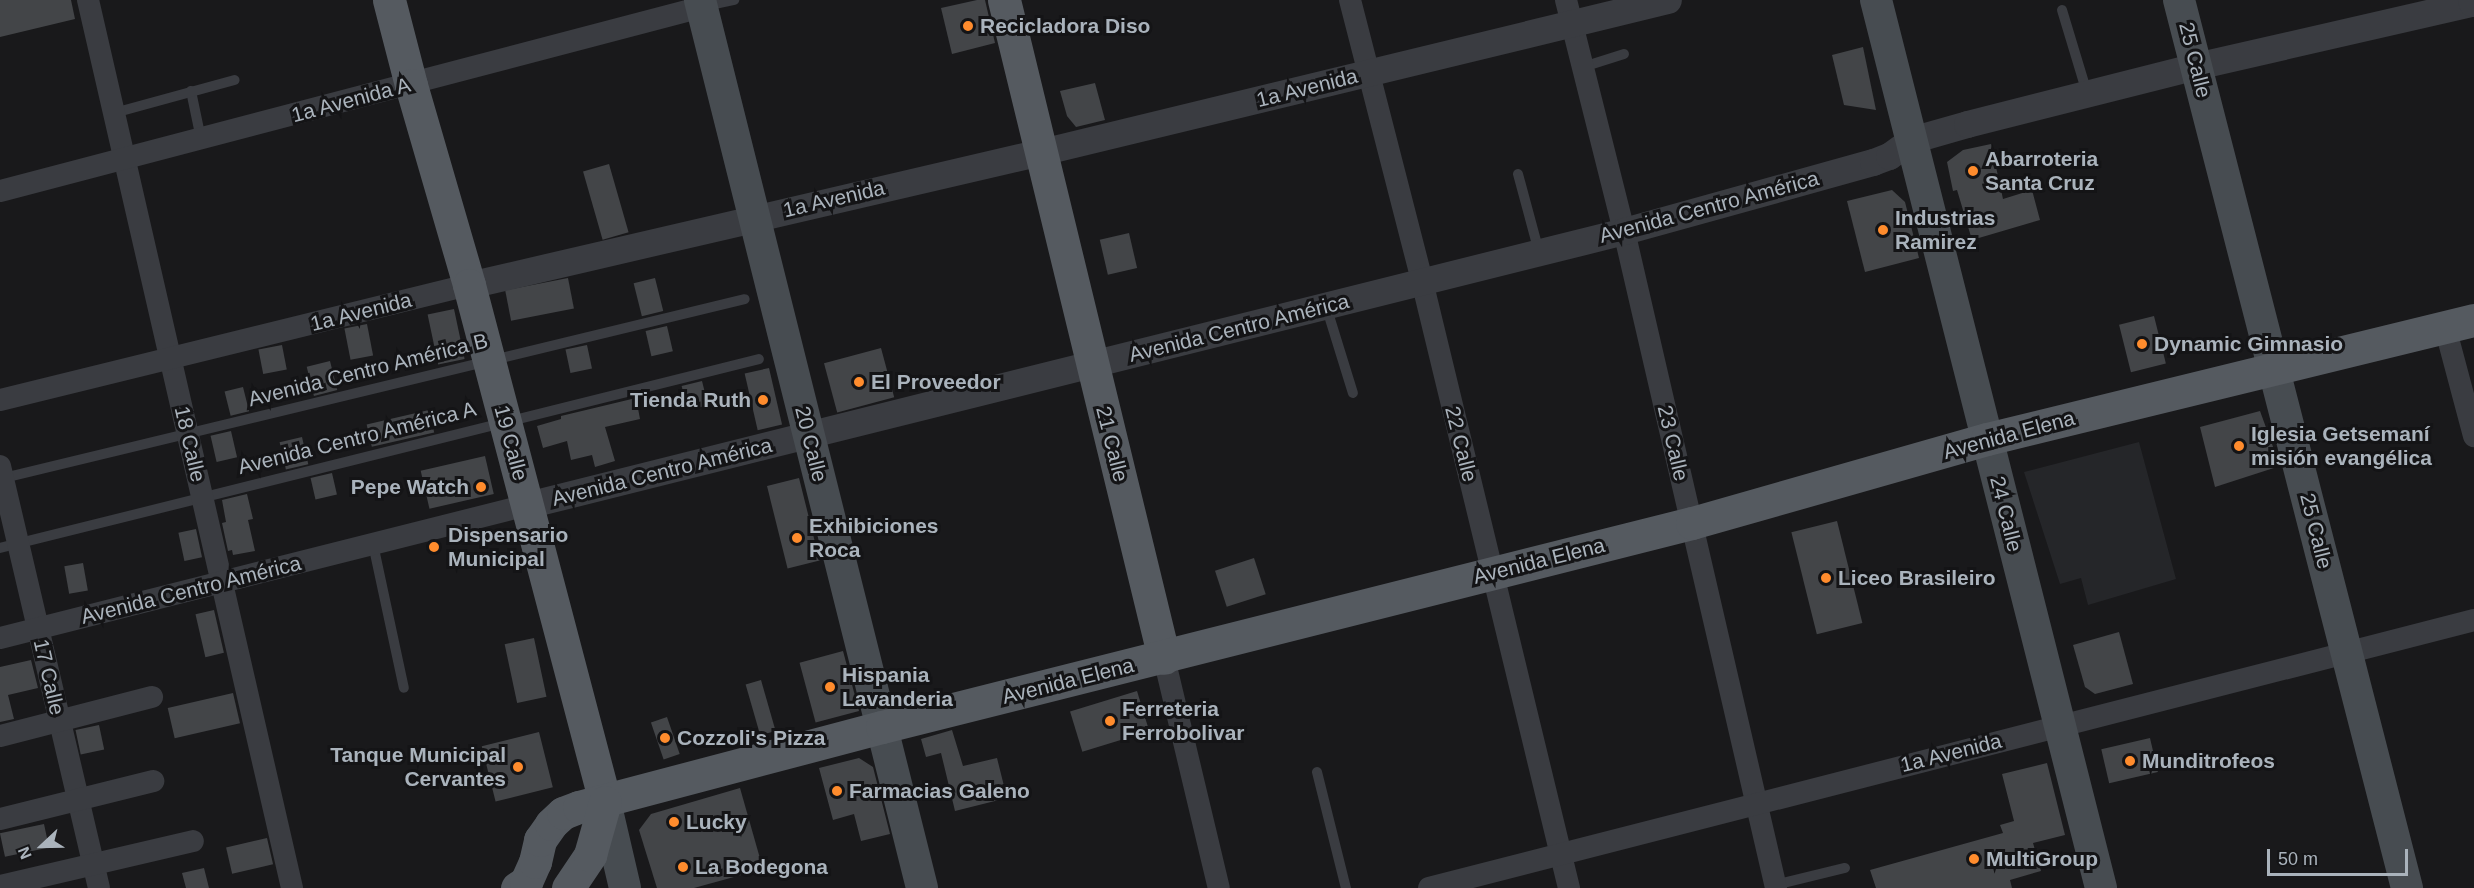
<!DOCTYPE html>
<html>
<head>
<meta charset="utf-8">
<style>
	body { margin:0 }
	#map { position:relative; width:2474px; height:888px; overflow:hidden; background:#19191b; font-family:Arial,sans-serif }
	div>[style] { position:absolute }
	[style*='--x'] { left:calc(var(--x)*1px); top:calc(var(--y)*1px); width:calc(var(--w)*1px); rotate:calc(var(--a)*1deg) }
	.built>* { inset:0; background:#252629 }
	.building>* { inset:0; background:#434548; transform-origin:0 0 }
	.service>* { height:10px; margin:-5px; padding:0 5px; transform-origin:5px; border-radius:5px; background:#3a3c41 }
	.minor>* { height:22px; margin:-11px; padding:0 11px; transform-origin:11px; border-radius:11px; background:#3a3c41 }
	.tertiary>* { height:27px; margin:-13.5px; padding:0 13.5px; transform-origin:13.5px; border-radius:13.5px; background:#3a3c41 }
	.secondary>* { height:32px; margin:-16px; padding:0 16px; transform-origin:16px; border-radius:16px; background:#474c51 }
	.primary>* { height:33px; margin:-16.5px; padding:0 16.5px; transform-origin:16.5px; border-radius:16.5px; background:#555a60 }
	.dots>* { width:16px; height:16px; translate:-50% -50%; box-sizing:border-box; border:3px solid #141416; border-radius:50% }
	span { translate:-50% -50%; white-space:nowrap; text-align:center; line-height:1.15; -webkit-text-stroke:6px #141416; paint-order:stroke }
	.poi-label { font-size:21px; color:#aab3bc; font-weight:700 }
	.left { translate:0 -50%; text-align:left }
	.right { translate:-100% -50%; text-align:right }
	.street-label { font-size:21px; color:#aab3bc }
	.north { position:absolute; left:12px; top:816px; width:60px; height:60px; -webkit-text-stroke:4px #141416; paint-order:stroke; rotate:248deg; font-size:16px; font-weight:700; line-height:24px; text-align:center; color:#aab3bc }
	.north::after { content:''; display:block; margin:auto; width:21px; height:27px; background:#aab3bc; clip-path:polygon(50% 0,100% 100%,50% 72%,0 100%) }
	.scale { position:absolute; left:2267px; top:849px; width:141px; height:27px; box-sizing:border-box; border:3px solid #aab3bc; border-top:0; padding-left:8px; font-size:18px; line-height:21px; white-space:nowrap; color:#aab3bc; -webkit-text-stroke:4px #141416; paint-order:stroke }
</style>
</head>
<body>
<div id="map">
	<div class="built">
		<i style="clip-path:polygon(2139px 442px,2176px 579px,2088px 605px,2081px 578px,2060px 584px,2024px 472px)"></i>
	</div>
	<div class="building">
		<i style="clip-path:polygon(0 0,71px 0,75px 19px,0 37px)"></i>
		<i style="clip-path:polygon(977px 0,985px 0,995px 43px,952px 54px,941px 8px)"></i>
		<i style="clip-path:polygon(1863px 47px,1876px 110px,1844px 105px,1832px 55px)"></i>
		<i style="clip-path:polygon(1095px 83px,1105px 120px,1076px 127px,1067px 116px,1060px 91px)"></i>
		<i style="clip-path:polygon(1991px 144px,2003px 199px,2032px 190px,2040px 220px,1972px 240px,1957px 190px,1953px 191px,1947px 162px,1963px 150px)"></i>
		<i style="left:609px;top:164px;width:71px;height:27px;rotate:74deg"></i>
		<i style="clip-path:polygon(1892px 190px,1905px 202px,1919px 258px,1865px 272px,1847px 201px)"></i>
		<i style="left:1129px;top:233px;width:36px;height:30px;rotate:77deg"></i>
		<i style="left:568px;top:278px;width:31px;height:64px;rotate:79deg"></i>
		<i style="left:655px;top:278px;width:34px;height:22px;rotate:76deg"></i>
		<i style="left:454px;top:309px;width:51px;height:27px;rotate:78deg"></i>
		<i style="left:2154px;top:316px;width:49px;height:36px;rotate:76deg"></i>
		<i style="left:367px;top:324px;width:32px;height:23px;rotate:79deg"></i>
		<i style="left:667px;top:326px;width:26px;height:22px;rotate:77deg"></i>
		<i style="left:282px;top:345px;width:25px;height:24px;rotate:79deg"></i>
		<i style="left:587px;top:345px;width:24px;height:22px;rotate:78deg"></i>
		<i style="left:881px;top:348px;width:51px;height:59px;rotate:75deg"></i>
		<i style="left:330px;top:361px;width:30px;height:24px;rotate:76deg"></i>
		<i style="left:769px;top:368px;width:58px;height:25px;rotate:77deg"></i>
		<i style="left:702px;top:381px;width:25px;height:21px;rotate:76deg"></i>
		<i style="left:243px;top:387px;width:25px;height:19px;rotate:76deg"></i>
		<i style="clip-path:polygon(636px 398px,640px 419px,605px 427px,615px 461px,595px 467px,592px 455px,571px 460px,567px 441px,543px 448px,537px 426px,561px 419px,561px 416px)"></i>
		<i style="left:429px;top:410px;width:23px;height:64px;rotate:77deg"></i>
		<i style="clip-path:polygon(2260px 411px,2280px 466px,2215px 487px,2200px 427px)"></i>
		<i style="left:231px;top:431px;width:27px;height:21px;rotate:77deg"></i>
		<i style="left:302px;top:437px;width:28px;height:23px;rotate:77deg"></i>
		<i style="left:485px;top:456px;width:39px;height:66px;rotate:77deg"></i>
		<i style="left:332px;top:473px;width:22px;height:22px;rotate:77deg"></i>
		<i style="left:799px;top:478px;width:85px;height:33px;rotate:76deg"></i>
		<i style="clip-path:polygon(247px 494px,253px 519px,248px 520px,255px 551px,233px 555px,232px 550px,228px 551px,222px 523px,226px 522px,222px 500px)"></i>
		<i style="left:1837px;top:521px;width:105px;height:47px;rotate:76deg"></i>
		<i style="left:196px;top:529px;width:29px;height:18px;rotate:78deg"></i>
		<i style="left:1254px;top:558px;width:38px;height:41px;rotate:72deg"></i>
		<i style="left:83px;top:563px;width:28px;height:19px;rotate:80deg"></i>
		<i style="left:214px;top:610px;width:44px;height:19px;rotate:77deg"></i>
		<i style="clip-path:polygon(2119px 632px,2133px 684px,2095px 694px,2085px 687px,2073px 645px)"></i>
		<i style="left:534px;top:638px;width:60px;height:30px;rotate:78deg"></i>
		<i style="left:843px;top:651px;width:62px;height:45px;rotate:75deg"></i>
		<i style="clip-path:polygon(31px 660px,38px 688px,8px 695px,14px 719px,0 722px,0 667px)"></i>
		<i style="left:761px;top:680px;width:53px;height:16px;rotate:74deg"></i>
		<i style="left:1137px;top:691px;width:42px;height:70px;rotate:73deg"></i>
		<i style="left:233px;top:693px;width:31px;height:67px;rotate:77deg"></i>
		<i style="left:667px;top:717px;width:39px;height:17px;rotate:71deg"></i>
		<i style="left:99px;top:725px;width:25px;height:24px;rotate:78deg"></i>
		<i style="clip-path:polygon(952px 730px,963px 766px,997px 758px,1007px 798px,955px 811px,941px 753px,926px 757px,921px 739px)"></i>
		<i style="left:539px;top:732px;width:57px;height:59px;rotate:76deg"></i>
		<i style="left:2150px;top:738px;width:35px;height:50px;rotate:77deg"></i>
		<i style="clip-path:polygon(859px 758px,873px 767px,890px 834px,861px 841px,854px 814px,833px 820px,819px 768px)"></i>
		<i style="clip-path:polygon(2047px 763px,2065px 835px,2033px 843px,2041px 871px,2010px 880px,2012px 888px,1876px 888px,1870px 870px,2003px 833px,2000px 825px,2014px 821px,2002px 774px)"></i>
		<i style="clip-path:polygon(740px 788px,763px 869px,694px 888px,657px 888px,639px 830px,651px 814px)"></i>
		<i style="left:44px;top:824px;width:24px;height:45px;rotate:78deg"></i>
		<i style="left:267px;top:838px;width:27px;height:42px;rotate:77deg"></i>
		<i style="clip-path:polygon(204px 868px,209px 888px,186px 888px,182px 873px)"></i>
	</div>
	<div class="service">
		<i style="--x:705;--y:6;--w:30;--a:-12"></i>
		<i style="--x:2062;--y:10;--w:87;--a:73.2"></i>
		<i style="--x:1583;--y:67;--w:43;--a:-17.6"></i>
		<i style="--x:191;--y:91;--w:49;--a:78.2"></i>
		<i style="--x:114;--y:113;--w:125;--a:-15.3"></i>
		<i style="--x:1518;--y:174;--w:81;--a:74.9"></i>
		<i style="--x:1326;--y:306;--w:91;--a:72.8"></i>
		<i style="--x:0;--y:479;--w:766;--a:-13.58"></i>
		<i style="--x:373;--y:544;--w:147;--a:77.9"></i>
		<i style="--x:0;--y:548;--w:782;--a:-13.98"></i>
		<i style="--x:1317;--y:772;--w:120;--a:76"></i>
		<i style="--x:1775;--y:885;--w:72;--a:-13.7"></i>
	</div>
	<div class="minor">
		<i style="--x:88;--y:0;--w:911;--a:77.06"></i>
		<i style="--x:1350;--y:0;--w:290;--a:75.6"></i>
		<i style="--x:1422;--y:281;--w:625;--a:76.39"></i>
		<i style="--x:1566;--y:0;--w:238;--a:75.9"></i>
		<i style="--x:1624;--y:231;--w:674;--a:76.97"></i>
		<i style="--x:0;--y:191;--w:726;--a:-14.69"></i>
		<i style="--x:2445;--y:327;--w:113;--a:75.1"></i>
		<i style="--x:0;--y:400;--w:483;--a:-13.8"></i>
		<i style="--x:0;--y:466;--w:433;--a:76.8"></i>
		<i style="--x:0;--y:638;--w:544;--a:-14.16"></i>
		<i style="--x:1164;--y:658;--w:236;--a:76.6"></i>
		<i style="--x:0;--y:736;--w:157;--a:-14.4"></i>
		<i style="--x:0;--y:819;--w:158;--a:-13.9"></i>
		<i style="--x:0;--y:886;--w:198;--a:-13.1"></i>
		<i style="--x:1429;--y:888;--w:1079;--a:-14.38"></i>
	</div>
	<div class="tertiary">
		<i style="--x:469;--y:285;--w:587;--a:-13.09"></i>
		<i style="--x:1041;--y:152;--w:645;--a:-13.63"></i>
		<i style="--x:527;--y:505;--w:1131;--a:-14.02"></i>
		<i style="--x:1624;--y:231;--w:258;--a:-15.5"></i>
		<i style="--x:1873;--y:162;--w:17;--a:-21"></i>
		<i style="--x:1889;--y:156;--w:27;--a:-36"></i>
		<i style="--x:1911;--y:140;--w:58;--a:-15.9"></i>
		<i style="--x:1967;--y:124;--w:236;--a:-14.2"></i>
		<i style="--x:2196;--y:66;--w:283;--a:-12.9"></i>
		<i style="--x:2472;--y:3;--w:3;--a:-108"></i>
	</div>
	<div class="secondary">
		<i style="--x:700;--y:0;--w:915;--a:75.96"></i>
		<i style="--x:1876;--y:0;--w:916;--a:75.78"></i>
		<i style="--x:2179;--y:0;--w:917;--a:75.6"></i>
		<i style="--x:605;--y:802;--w:88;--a:76.9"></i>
	</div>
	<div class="primary">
		<i style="--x:389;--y:0;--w:88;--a:75.5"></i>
		<i style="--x:411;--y:85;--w:208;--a:73.8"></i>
		<i style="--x:469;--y:285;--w:535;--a:75.26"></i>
		<i style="--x:1004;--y:0;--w:677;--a:76.33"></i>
		<i style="--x:517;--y:888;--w:11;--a:-34"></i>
		<i style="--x:526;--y:882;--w:22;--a:-66"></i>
		<i style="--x:535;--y:862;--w:23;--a:-77"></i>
		<i style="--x:540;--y:840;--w:19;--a:-55"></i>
		<i style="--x:551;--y:824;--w:16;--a:-43"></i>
		<i style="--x:563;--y:813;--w:17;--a:-21"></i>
		<i style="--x:579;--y:807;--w:313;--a:-14.8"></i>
		<i style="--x:882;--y:727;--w:835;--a:-14.14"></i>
		<i style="--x:1692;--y:523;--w:307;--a:-15.9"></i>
		<i style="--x:1987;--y:439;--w:501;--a:-13.73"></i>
		<i style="--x:568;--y:888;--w:40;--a:-56"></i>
		<i style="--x:590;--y:855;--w:55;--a:-74.2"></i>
	</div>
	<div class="dots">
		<i style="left:968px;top:26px;background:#ff8c2d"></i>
		<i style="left:1973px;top:171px;background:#ff8c2d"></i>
		<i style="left:1883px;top:230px;background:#ff8c2d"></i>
		<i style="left:2142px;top:344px;background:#ff8c2d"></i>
		<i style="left:859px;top:382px;background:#ff8c2d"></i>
		<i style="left:763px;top:400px;background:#ff8c2d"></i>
		<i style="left:2239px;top:446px;background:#ff8c2d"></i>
		<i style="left:481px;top:487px;background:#ff8c2d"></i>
		<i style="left:797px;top:538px;background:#ff8c2d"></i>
		<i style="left:434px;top:547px;background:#ff8c2d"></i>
		<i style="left:1826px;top:578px;background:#ff8c2d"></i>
		<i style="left:830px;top:687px;background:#ff8c2d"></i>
		<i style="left:1110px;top:721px;background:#ff8c2d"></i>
		<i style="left:665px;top:738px;background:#ff8c2d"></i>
		<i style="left:2130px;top:761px;background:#ff8c2d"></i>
		<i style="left:518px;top:767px;background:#ff8c2d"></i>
		<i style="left:837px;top:791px;background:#ff8c2d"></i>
		<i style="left:674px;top:822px;background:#ff8c2d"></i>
		<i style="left:1974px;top:859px;background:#ff8c2d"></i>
		<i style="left:683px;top:867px;background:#ff8c2d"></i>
	</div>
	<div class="poi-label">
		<span class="left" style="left:980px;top:26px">Recicladora Diso</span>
		<span class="left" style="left:1985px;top:171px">Abarroteria<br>Santa Cruz</span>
		<span class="left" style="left:1895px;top:230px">Industrias<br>Ramirez</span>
		<span class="left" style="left:2154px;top:344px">Dynamic Gimnasio</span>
		<span class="left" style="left:871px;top:382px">El Proveedor</span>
		<span class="right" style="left:751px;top:400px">Tienda Ruth</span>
		<span class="left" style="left:2251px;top:446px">Iglesia Getsemaní<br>misión evangélica</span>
		<span class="right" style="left:469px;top:487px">Pepe Watch</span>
		<span class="left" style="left:809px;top:538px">Exhibiciones<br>Roca</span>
		<span class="left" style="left:448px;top:547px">Dispensario<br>Municipal</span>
		<span class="left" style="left:1838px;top:578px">Liceo Brasileiro</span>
		<span class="left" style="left:842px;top:687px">Hispania<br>Lavanderia</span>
		<span class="left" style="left:1122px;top:721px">Ferreteria<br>Ferrobolivar</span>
		<span class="left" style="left:677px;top:738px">Cozzoli's Pizza</span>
		<span class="right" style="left:506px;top:767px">Tanque Municipal<br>Cervantes</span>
		<span class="left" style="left:2142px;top:761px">Munditrofeos</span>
		<span class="left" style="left:849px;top:791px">Farmacias Galeno</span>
		<span class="left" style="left:686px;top:822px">Lucky</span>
		<span class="left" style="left:1986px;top:859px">MultiGroup</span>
		<span class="left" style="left:695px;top:867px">La Bodegona</span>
	</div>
	<div class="street-label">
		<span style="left:2195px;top:60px;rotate:76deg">25 Calle</span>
		<span style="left:1307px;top:88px;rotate:-14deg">1a Avenida</span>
		<span style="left:351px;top:100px;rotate:-15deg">1a Avenida A</span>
		<span style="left:834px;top:199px;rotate:-13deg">1a Avenida</span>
		<span style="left:1709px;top:207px;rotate:-15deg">Avenida Centro América</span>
		<span style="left:361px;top:312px;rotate:-14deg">1a Avenida</span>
		<span style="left:1239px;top:328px;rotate:-14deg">Avenida Centro América</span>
		<span style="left:368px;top:370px;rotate:-14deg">Avenida Centro América B</span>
		<span style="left:2009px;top:435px;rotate:-15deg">Avenida Elena</span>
		<span style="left:357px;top:438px;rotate:-14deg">Avenida Centro América A</span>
		<span style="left:511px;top:443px;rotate:75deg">19 Calle</span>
		<span style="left:1673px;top:443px;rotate:77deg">23 Calle</span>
		<span style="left:190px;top:444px;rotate:77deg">18 Calle</span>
		<span style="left:811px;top:444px;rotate:76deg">20 Calle</span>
		<span style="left:1112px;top:444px;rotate:76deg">21 Calle</span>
		<span style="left:1461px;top:444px;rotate:76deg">22 Calle</span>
		<span style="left:662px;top:472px;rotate:-14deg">Avenida Centro América</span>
		<span style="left:2006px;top:514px;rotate:76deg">24 Calle</span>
		<span style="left:2316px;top:531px;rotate:76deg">25 Calle</span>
		<span style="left:1539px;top:561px;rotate:-14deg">Avenida Elena</span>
		<span style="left:191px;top:590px;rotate:-14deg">Avenida Centro América</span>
		<span style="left:49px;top:677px;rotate:77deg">17 Calle</span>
		<span style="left:1068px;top:681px;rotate:-14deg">Avenida Elena</span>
		<span style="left:1951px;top:753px;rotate:-14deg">1a Avenida</span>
	</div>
	<div class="north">N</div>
	<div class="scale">50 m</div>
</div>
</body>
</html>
